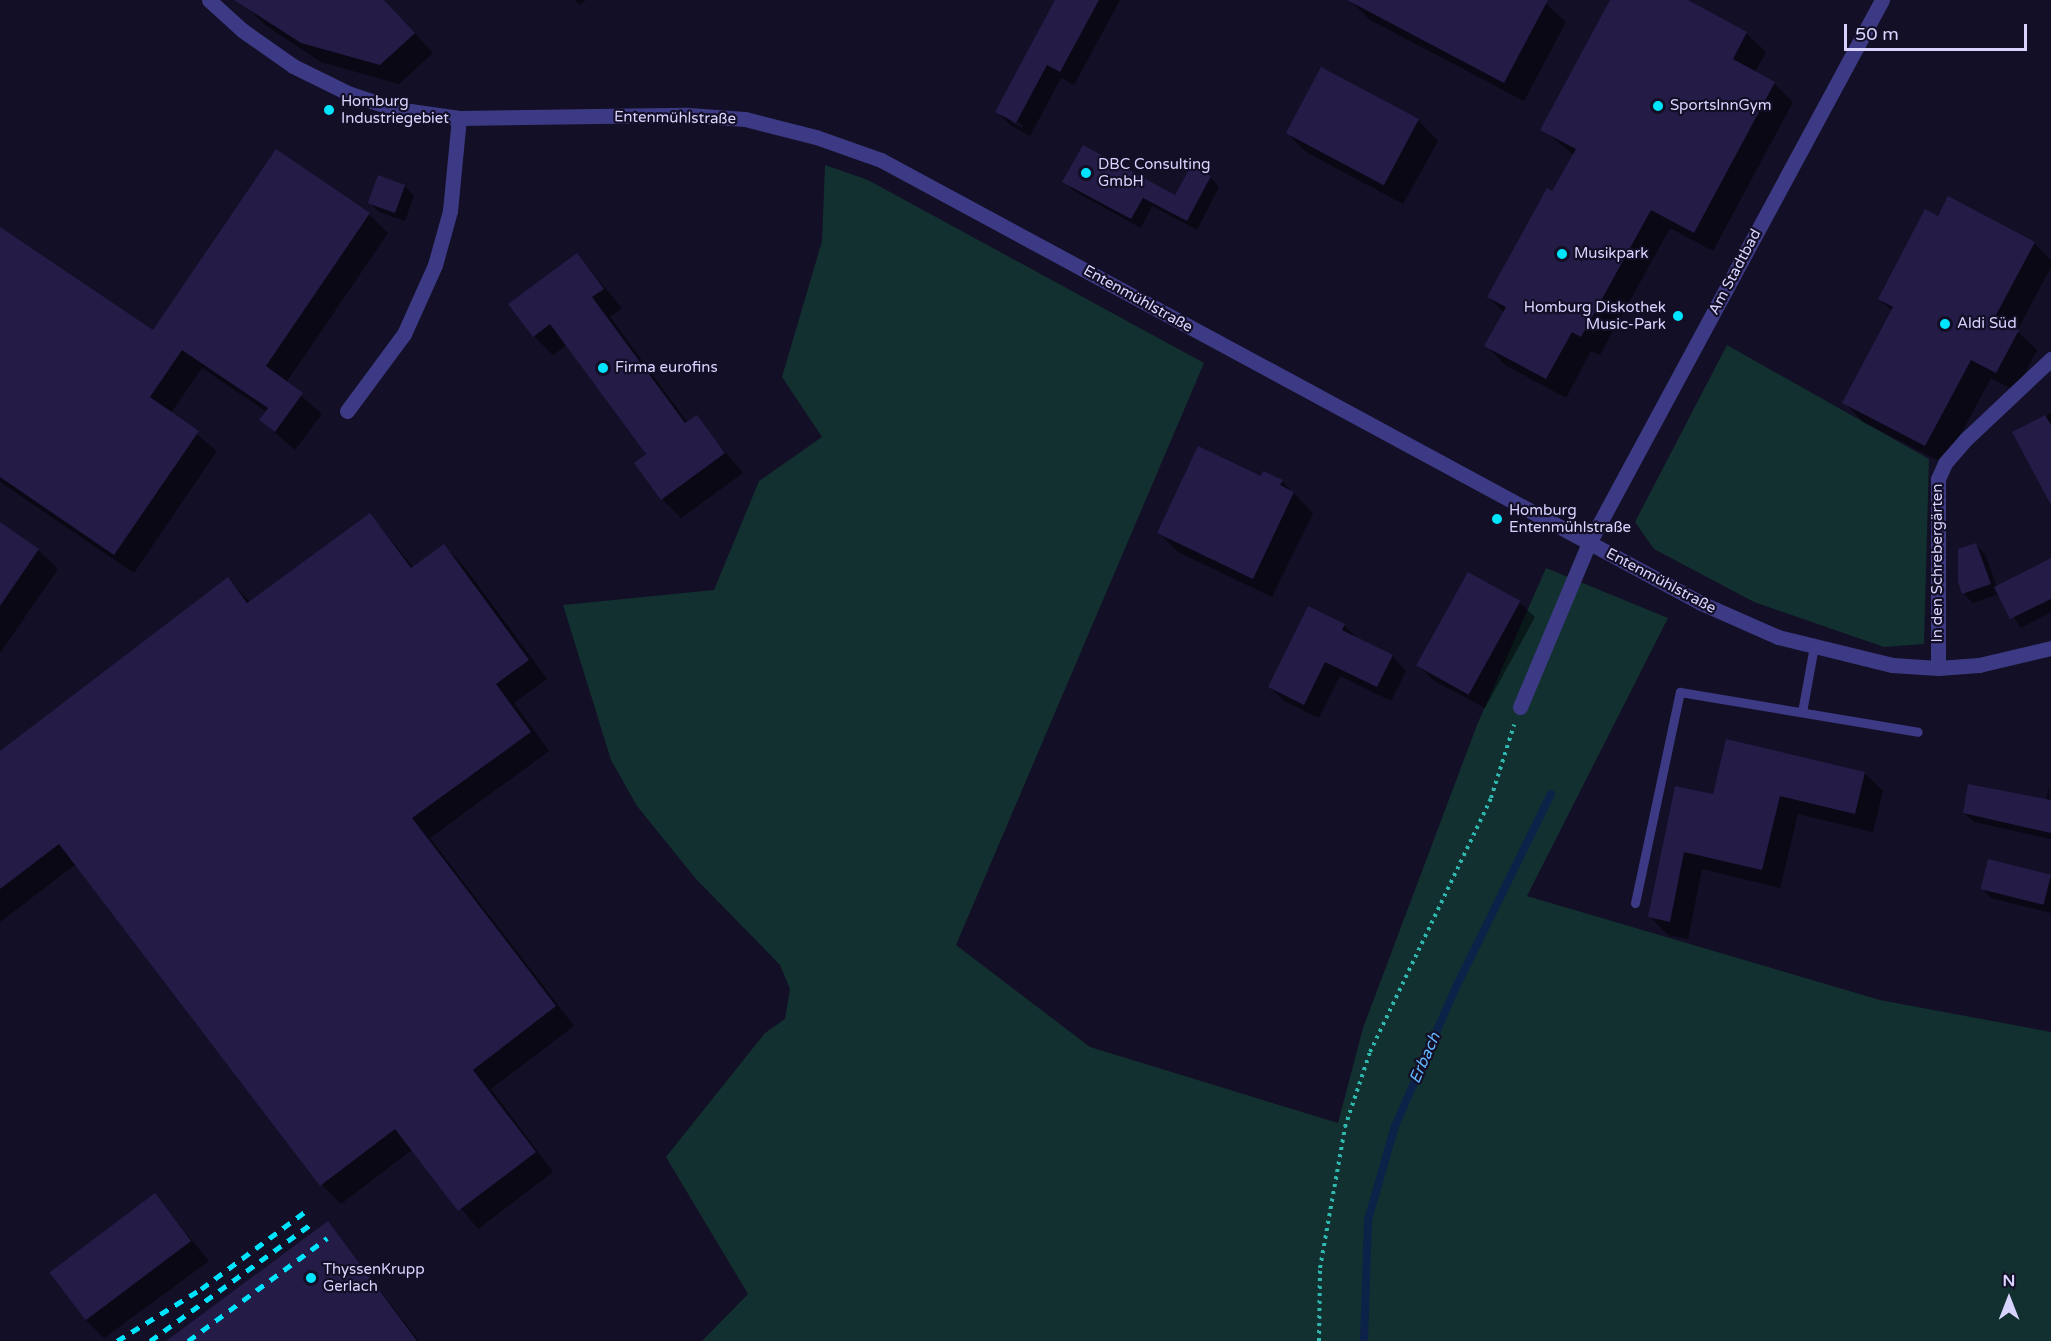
<!DOCTYPE html>
<html>
<head>
<meta charset="utf-8">
<style>
	body { margin:0 }
	#map { position:relative; width:2051px; height:1341px; overflow:hidden; background:#130f26; font-family:"Varela Round",sans-serif }
	div>[style] { position:absolute }
	[style*='--x'] { left:calc(var(--x)*1px); top:calc(var(--y)*1px); width:calc(var(--w)*1px); rotate:calc(var(--a)*1deg) }
	.green>* { inset:0; background:#12302f }
	.shadow>* { inset:0; background:#0007 }
	.stream>* { height:8px; margin:-4px; padding:0 4px; transform-origin:4px; border-radius:4px; background:#0c2248 }
	.building>* { inset:0; background:#241b47; transform-origin:0 0 }
	.path>* { height:4px; margin-top:-2px; transform-origin:0; background:repeating-linear-gradient(90deg,#2fb8b0 0 3px,transparent 0 7.5px) }
	.lane>* { height:9px; margin:-4.5px; padding:0 4.5px; transform-origin:4.5px; border-radius:4.5px; background:#3d3a85 }
	.street>* { height:15px; margin:-7.5px; padding:0 7.5px; transform-origin:7.5px; border-radius:7.5px; background:#3d3a85 }
	.rail>* { height:4.5px; margin-top:-2.25px; transform-origin:0; background:repeating-linear-gradient(90deg,#00e5ff 0 9px,transparent 0 17px) }
	.dots>* { width:16px; height:16px; translate:-50% -50%; box-sizing:border-box; border:3px solid #130f26; border-radius:50% }
	span { translate:-50% -50%; white-space:nowrap; text-align:center; line-height:1.15; -webkit-text-stroke:4.5px #130f26; paint-order:stroke }
	.poi-label { font-size:15px; color:#d9d4ff }
	.left { translate:0 -50%; text-align:left }
	.right { translate:-100% -50%; text-align:right }
	.street-label { font-size:15px; color:#d9d4ff }
	.water-label { font-size:16px; color:#62b6ff; font-style:italic }
	.north { position:absolute; left:1979px; top:1269px; width:60px; height:60px; -webkit-text-stroke:4px #130f26; paint-order:stroke; rotate:0deg; font-size:16px; font-weight:700; line-height:24px; text-align:center; color:#d9d4ff }
	.north::after { content:''; display:block; margin:auto; width:21px; height:27px; background:#d9d4ff; clip-path:polygon(50% 0,100% 100%,50% 72%,0 100%) }
	.scale { position:absolute; left:1844px; top:24px; width:183px; height:27px; box-sizing:border-box; border:3px solid #d9d4ff; border-top:0; padding-left:8px; font-size:18px; line-height:21px; white-space:nowrap; color:#d9d4ff; -webkit-text-stroke:4px #130f26; paint-order:stroke }
</style>
</head>
<body>
<div id="map">
	<div class="green">
		<i style="clip-path:polygon(825px 165px,868px 180px,1204px 363px,956px 945px,1090px 1047px,1338px 1123px,1363px 1028px,1477px 725px,1546px 568px,1668px 618px,1527px 896px,1880px 1000px,2051px 1032px,2051px 1341px,702px 1341px,748px 1294px,666px 1157px,765px 1033px,785px 1019px,790px 989px,780px 965px,696px 879px,637px 806px,611px 760px,563px 605px,714px 590px,759px 481px,822px 437px,782px 377px,822px 241px)"></i>
		<i style="clip-path:polygon(1727px 345px,1929px 459px,1924px 644px,1884px 647px,1754px 602px,1654px 549px,1635px 522px)"></i>
	</div>
	<div class="shadow">
		<i style="clip-path:polygon(240px 0,384px 0,433px 53px,399px 84px,321px 62px,265px 25px)"></i>
		<i style="clip-path:polygon(575px 0,586px 0,580px 5px)"></i>
		<i style="clip-path:polygon(evenodd,1057px 0,1120px 0,1074px 85px,1061px 78px,1030px 136px,1010px 125px,996px 111px,1057px 0,1011px 119px,1023px 125px,1022px 128px,1011px 122px,1011px 119px)"></i>
		<i style="clip-path:polygon(1542px 0,1566px 22px,1524px 101px,1370px 20px,1351px 1px)"></i>
		<i style="clip-path:polygon(1611px 0,1684px 0,1746px 33px,1766px 52px,1755px 72px,1774px 83px,1793px 102px,1713px 251px,1670px 228px,1600px 355px,1591px 351px,1566px 398px,1505px 365px,1486px 345px,1504px 313px,1489px 297px,1574px 155px,1542px 129px)"></i>
		<i style="clip-path:polygon(1322px 69px,1419px 121px,1438px 141px,1403px 204px,1306px 152px,1287px 133px)"></i>
		<i style="clip-path:polygon(1210px 177px,1219px 187px,1197px 230px,1152px 206px,1141px 228px,1074px 191px,1064px 182px,1176px 197px)"></i>
		<i style="clip-path:polygon(405px 186px,414px 196px,405px 221px,379px 212px,370px 203px)"></i>
		<i style="clip-path:polygon(369px 214px,388px 233px,286px 383px,322px 414px,295px 450px,261px 420px,267px 412px,202px 368px,171px 413px,217px 451px,134px 573px,0 482px,0 228px,153px 332px)"></i>
		<i style="clip-path:polygon(1938px 218px,2034px 243px,2051px 260px,2051px 267px,2017px 331px,2037px 350px,2016px 391px,1991px 378px,1945px 464px,1863px 422px,1844px 402px,1892px 311px,1880px 299px)"></i>
		<i style="clip-path:polygon(577px 255px,622px 308px,610px 317px,688px 423px,696px 417px,743px 473px,681px 518px,662px 499px,648px 454px,567px 345px,553px 355px,534px 336px)"></i>
		<i style="clip-path:polygon(2051px 413px,2051px 489px,2014px 433px)"></i>
		<i style="clip-path:polygon(1261px 478px,1282px 481px,1313px 513px,1272px 597px,1178px 552px,1159px 533px)"></i>
		<i style="clip-path:polygon(370px 515px,414px 568px,444px 546px,463px 565px,547px 679px,514px 703px,549px 751px,430px 838px,574px 1026px,491px 1089px,553px 1172px,478px 1229px,413px 1149px,341px 1204px,322px 1185px,76px 864px,0 922px,0 753px,228px 579px,250px 602px)"></i>
		<i style="clip-path:polygon(0 524px,38px 550px,58px 569px,0 653px)"></i>
		<i style="clip-path:polygon(1976px 545px,1985px 554px,1997px 587px,2051px 559px,2051px 612px,2021px 628px,1999px 594px,1973px 603px,1963px 593px)"></i>
		<i style="clip-path:polygon(1469px 574px,1520px 603px,1535px 617px,1485px 708px,1433px 680px,1419px 666px)"></i>
		<i style="clip-path:polygon(1344px 625px,1359px 640px,1392px 656px,1406px 671px,1391px 701px,1340px 676px,1319px 718px,1284px 701px,1270px 687px)"></i>
		<i style="clip-path:polygon(1864px 773px,1883px 791px,1873px 832px,1798px 814px,1780px 888px,1702px 869px,1688px 939px,1668px 935px,1650px 917px,1676px 788px,1714px 795px)"></i>
		<i style="clip-path:polygon(2049px 787px,2051px 839px,1974px 822px,1964px 813px,2046px 800px)"></i>
		<i style="clip-path:polygon(2051px 876px,2051px 913px,1991px 898px,1982px 888px)"></i>
		<i style="clip-path:polygon(155px 1195px,209px 1261px,104px 1338px,85px 1319px)"></i>
		<i style="clip-path:polygon(328px 1223px,419px 1341px,182px 1341px)"></i>
	</div>
	<div class="stream">
		<i style="--x:1364;--y:1341;--w:121;--a:-88.1"></i>
		<i style="--x:1368;--y:1220;--w:98;--a:-74"></i>
		<i style="--x:1395;--y:1126;--w:152;--a:-66.3"></i>
		<i style="--x:1456;--y:987;--w:215;--a:-63.8"></i>
	</div>
	<div class="building">
		<i style="clip-path:polygon(234px 0,384px 0,415px 33px,380px 65px,301px 43px)"></i>
		<i style="clip-path:polygon(1055px 0,1099px 0,1060px 72px,1047px 65px,1016px 123px,995px 112px)"></i>
		<i style="clip-path:polygon(1347px 0,1548px 0,1504px 83px)"></i>
		<i style="clip-path:polygon(1610px 0,1688px 0,1747px 32px,1733px 59px,1775px 82px,1694px 233px,1651px 210px,1581px 337px,1572px 332px,1546px 379px,1484px 346px,1506px 307px,1487px 297px,1547px 188px,1552px 191px,1576px 149px,1540px 130px)"></i>
		<i style="left:1321px;top:67px;width:111px;height:75px;rotate:28deg"></i>
		<i style="clip-path:polygon(1083px 145px,1175px 195px,1191px 166px,1211px 176px,1187px 221px,1143px 198px,1131px 219px,1062px 182px)"></i>
		<i style="clip-path:polygon(276px 149px,370px 213px,266px 366px,303px 393px,275px 432px,259px 420px,268px 408px,182px 350px,150px 397px,199px 431px,114px 555px,0 477px,0 227px,153px 330px)"></i>
		<i style="left:378px;top:175px;width:29px;height:30px;rotate:20deg"></i>
		<i style="clip-path:polygon(1948px 196px,2035px 242px,1995px 317px,2019px 330px,1996px 373px,1971px 360px,1925px 446px,1842px 403px,1893px 307px,1878px 299px,1925px 209px,1938px 216px)"></i>
		<i style="clip-path:polygon(577px 253px,604px 289px,592px 297px,685px 423px,697px 415px,725px 453px,661px 500px,634px 463px,646px 454px,550px 324px,533px 337px,508px 304px)"></i>
		<i style="clip-path:polygon(2045px 415px,2051px 425px,2051px 505px,2012px 432px)"></i>
		<i style="clip-path:polygon(1198px 446px,1261px 476px,1263px 471px,1283px 480px,1280px 485px,1294px 492px,1253px 579px,1157px 533px)"></i>
		<i style="clip-path:polygon(370px 513px,411px 568px,444px 544px,529px 660px,496px 684px,531px 732px,412px 818px,556px 1006px,473px 1070px,536px 1152px,458px 1211px,395px 1129px,320px 1186px,59px 844px,0 889px,0 751px,228px 577px,247px 603px)"></i>
		<i style="clip-path:polygon(0 522px,39px 549px,0 606px)"></i>
		<i style="clip-path:polygon(1976px 543px,1991px 584px,1962px 594px,1958px 582px,1958px 549px)"></i>
		<i style="clip-path:polygon(2051px 558px,2051px 599px,2010px 619px,1994px 587px)"></i>
		<i style="left:1468px;top:572px;width:60px;height:107px;rotate:29deg"></i>
		<i style="clip-path:polygon(1308px 606px,1345px 624px,1342px 630px,1393px 655px,1377px 687px,1325px 662px,1304px 705px,1268px 687px)"></i>
		<i style="clip-path:polygon(1726px 739px,1865px 772px,1855px 814px,1780px 796px,1762px 870px,1684px 852px,1670px 922px,1648px 917px,1675px 786px,1713px 794px)"></i>
		<i style="clip-path:polygon(1968px 784px,2051px 800px,2051px 833px,1963px 813px)"></i>
		<i style="left:1988px;top:859px;width:65px;height:31px;rotate:14deg"></i>
		<i style="left:155px;top:1193px;width:60px;height:132px;rotate:53deg"></i>
		<i style="clip-path:polygon(328px 1221px,417px 1341px,166px 1341px)"></i>
	</div>
	<div class="path">
		<i style="--x:1319;--y:1341;--w:73;--a:-89.2"></i>
		<i style="--x:1320;--y:1268;--w:143;--a:-79.9"></i>
		<i style="--x:1345;--y:1127;--w:79;--a:-71.6"></i>
		<i style="--x:1370;--y:1052;--w:281;--a:-64.5"></i>
		<i style="--x:1491;--y:798;--w:77;--a:-72.5"></i>
	</div>
	<div class="lane">
		<i style="--x:1802;--y:712;--w:67;--a:-79.7"></i>
		<i style="--x:1635;--y:903;--w:216;--a:-78"></i>
		<i style="--x:1680;--y:692;--w:241;--a:9.5"></i>
	</div>
	<div class="street">
		<i style="--x:209;--y:0;--w:45;--a:42.3"></i>
		<i style="--x:242;--y:30;--w:62;--a:35.2"></i>
		<i style="--x:293;--y:66;--w:64;--a:26.2"></i>
		<i style="--x:350;--y:94;--w:48;--a:18.1"></i>
		<i style="--x:396;--y:109;--w:64;--a:8.1"></i>
		<i style="--x:459;--y:118;--w:229;--a:-0.8"></i>
		<i style="--x:688;--y:115;--w:57;--a:4"></i>
		<i style="--x:745;--y:119;--w:73;--a:14.2"></i>
		<i style="--x:816;--y:137;--w:69;--a:19.5"></i>
		<i style="--x:881;--y:160;--w:932;--a:28.38"></i>
		<i style="--x:1701;--y:603;--w:84;--a:23.8"></i>
		<i style="--x:1778;--y:637;--w:117;--a:13.8"></i>
		<i style="--x:1892;--y:665;--w:46;--a:3.7"></i>
		<i style="--x:1938;--y:668;--w:41;--a:-4.2"></i>
		<i style="--x:1979;--y:665;--w:74;--a:-13.3"></i>
		<i style="--x:347;--y:411;--w:96;--a:-53.5"></i>
		<i style="--x:404;--y:334;--w:76;--a:-65.8"></i>
		<i style="--x:435;--y:265;--w:56;--a:-74.5"></i>
		<i style="--x:450;--y:211;--w:93;--a:-84.5"></i>
		<i style="--x:1938;--y:668;--w:189;--a:-90"></i>
		<i style="--x:1938;--y:479;--w:17;--a:-66"></i>
		<i style="--x:1945;--y:463;--w:32;--a:-49"></i>
		<i style="--x:1966;--y:439;--w:117;--a:-43.3"></i>
		<i style="--x:1520;--y:707;--w:178;--a:-67.2"></i>
		<i style="--x:1589;--y:543;--w:617;--a:-61.65"></i>
	</div>
	<div class="rail">
		<i style="--x:117;--y:1341;--w:99;--a:-31.8"></i>
		<i style="--x:201;--y:1289;--w:131;--a:-36.6"></i>
		<i style="--x:150;--y:1341;--w:203;--a:-36"></i>
		<i style="--x:188;--y:1341;--w:173;--a:-36.5"></i>
	</div>
	<div class="dots">
		<i style="left:1658px;top:106px;background:#00e5ff"></i>
		<i style="left:329px;top:110px;background:#00e5ff"></i>
		<i style="left:1086px;top:173px;background:#00e5ff"></i>
		<i style="left:1562px;top:254px;background:#00e5ff"></i>
		<i style="left:1678px;top:316px;background:#00e5ff"></i>
		<i style="left:1945px;top:324px;background:#00e5ff"></i>
		<i style="left:603px;top:368px;background:#00e5ff"></i>
		<i style="left:1497px;top:519px;background:#00e5ff"></i>
		<i style="left:311px;top:1278px;background:#00e5ff"></i>
	</div>
	<div class="poi-label">
		<span class="left" style="left:341px;top:110px">Homburg<br>Industriegebiet</span>
		<span class="left" style="left:1670px;top:106px">SportsInnGym</span>
		<span class="left" style="left:1098px;top:173px">DBC Consulting<br>GmbH</span>
		<span class="left" style="left:1574px;top:254px">Musikpark</span>
		<span class="right" style="left:1666px;top:316px">Homburg Diskothek<br>Music-Park</span>
		<span class="left" style="left:1957px;top:324px">Aldi Süd</span>
		<span class="left" style="left:615px;top:368px">Firma eurofins</span>
		<span class="left" style="left:1509px;top:519px">Homburg<br>Entenmühlstraße</span>
		<span class="left" style="left:323px;top:1278px">ThyssenKrupp<br>Gerlach</span>
	</div>
	<div class="street-label">
		<span style="left:675px;top:118px;rotate:1deg">Entenmühlstraße</span>
		<span style="left:1735px;top:272px;rotate:-62deg">Am Stadtbad</span>
		<span style="left:1138px;top:299px;rotate:29deg">Entenmühlstraße</span>
		<span style="left:1938px;top:563px;rotate:-90deg">In den Schrebergärten</span>
		<span style="left:1661px;top:581px;rotate:28deg">Entenmühlstraße</span>
	</div>
	<div class="water-label">
		<span style="left:1425px;top:1058px;rotate:-66deg">Erbach</span>
	</div>
	<div class="north">N</div>
	<div class="scale">50 m</div>
</div>
</body>
</html>
